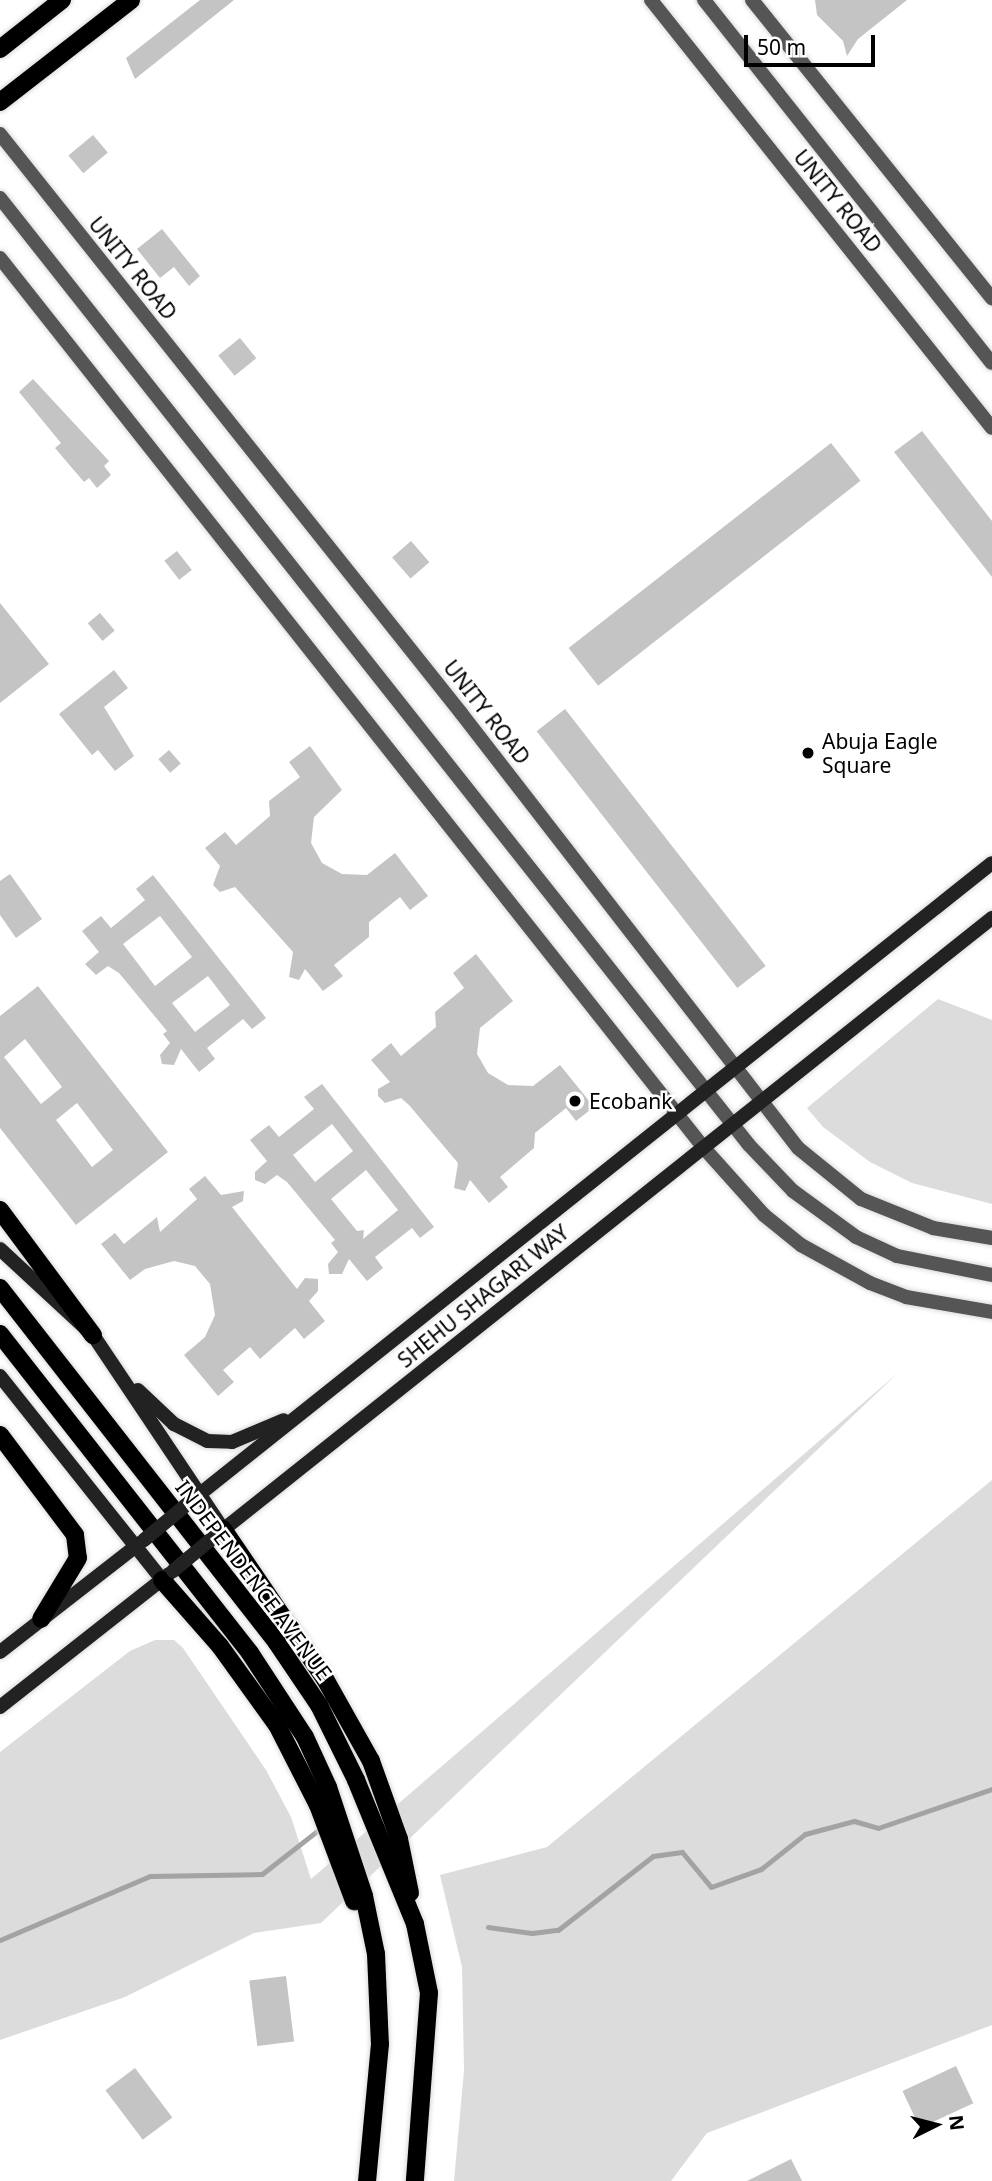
<!DOCTYPE html>
<html>
<head>
<meta charset="utf-8">
<style>
	body { margin:0 }
	#map { position:relative; width:992px; height:2181px; overflow:hidden; background:#fff; font-family:"Noto Sans",sans-serif }
	div>[style] { position:absolute }
	[style*='--x'] { left:calc(var(--x)*1px); top:calc(var(--y)*1px); width:calc(var(--w)*1px); rotate:calc(var(--a)*1deg) }
	.green>* { inset:0; background:#dcdcdc }
	.stream>* { height:5px; margin:-2.5px; padding:0 2.5px; transform-origin:2.5px; border-radius:2.5px; background:#a3a3a3 }
	.building>* { inset:0; background:#c4c4c4; transform-origin:0 0 }
	.roads { filter:drop-shadow(0 0 2px #dbdbdb) drop-shadow(0 0 2px #dbdbdb) }
	.minor>* { height:14px; margin:-7px; padding:0 7px; transform-origin:7px; border-radius:7px; background:#555 }
	.tertiary>* { height:14px; margin:-7px; padding:0 7px; transform-origin:7px; border-radius:7px; background:#555 }
	.secondary>* { height:14px; margin:-7px; padding:0 7px; transform-origin:7px; border-radius:7px; background:#222 }
	.primary>* { height:18px; margin:-9px; padding:0 9px; transform-origin:9px; border-radius:9px; background:#000 }
	.secondary-bridge>* { height:14px; margin:-7px; padding:0 7px; transform-origin:7px; border-radius:7px; background:#222 }
	.dots>* { width:19px; height:19px; translate:-50% -50%; box-sizing:border-box; border:4px solid #fff; border-radius:50% }
	span { translate:-50% -50%; white-space:nowrap; text-align:center; line-height:1.15; -webkit-text-stroke:5px #fff; paint-order:stroke }
	.street-label { font-size:21px; color:#000 }
	.poi-label { font-size:21px; color:#000 }
	.left { translate:0 -50%; text-align:left }
	.north { position:absolute; left:901px; top:2090px; width:70px; height:70px; -webkit-text-stroke:5px #fff; paint-order:stroke; rotate:84deg; font-size:19px; font-weight:700; line-height:28px; text-align:center; color:#000 }
	.north::after { content:''; display:block; margin:auto; width:24px; height:32px; background:#000; clip-path:polygon(50% 0,100% 100%,50% 72%,0 100%) }
	.scale { position:absolute; left:744px; top:35px; width:131px; height:32px; box-sizing:border-box; border:4px solid #000; border-top:0; padding-left:9px; font-size:21px; line-height:24px; white-space:nowrap; color:#000; -webkit-text-stroke:5px #fff; paint-order:stroke }
</style>
</head>
<body>
<div id="map">
	<div class="green">
		<i style="clip-path:polygon(938px 999px,992px 1020px,992px 1204px,912px 1183px,870px 1162px,823px 1127px,807px 1108px)"></i>
		<i style="clip-path:polygon(899px 1372px,321px 1923px,254px 1933px,125px 1997px,0 2040px,0 1752px,130px 1651px,155px 1640px,174px 1640px,183px 1648px,266px 1770px,291px 1817px,311px 1879px)"></i>
		<i style="clip-path:polygon(992px 1480px,992px 2025px,707px 2133px,671px 2181px,454px 2181px,464px 2070px,462px 1967px,440px 1875px,547px 1847px)"></i>
	</div>
	<div class="stream">
		<i style="--x:488;--y:1927;--w:44;--a:7.8"></i>
		<i style="--x:532;--y:1933;--w:26;--a:-7"></i>
		<i style="--x:558;--y:1930;--w:120;--a:-37.9"></i>
		<i style="--x:653;--y:1856;--w:29;--a:-8"></i>
		<i style="--x:682;--y:1852;--w:45;--a:50.4"></i>
		<i style="--x:711;--y:1887;--w:53;--a:-19.8"></i>
		<i style="--x:761;--y:1869;--w:56;--a:-38.5"></i>
		<i style="--x:805;--y:1834;--w:51;--a:-14.9"></i>
		<i style="--x:854;--y:1821;--w:25;--a:16"></i>
		<i style="--x:878;--y:1828;--w:120;--a:-18.9"></i>
		<i style="--x:0;--y:1940;--w:163;--a:-23.1"></i>
		<i style="--x:150;--y:1876;--w:112;--a:-1"></i>
		<i style="--x:262;--y:1874;--w:70;--a:-38"></i>
	</div>
	<div class="building">
		<i style="clip-path:polygon(200px 0,234px 0,135px 79px,126px 58px)"></i>
		<i style="clip-path:polygon(815px 0,907px 0,858px 39px,847px 56px,843px 41px,817px 15px)"></i>
		<i style="left:93px;top:135px;width:23px;height:32px;rotate:50deg"></i>
		<i style="clip-path:polygon(162px 229px,200px 276px,189px 286px,174px 267px,160px 278px,137px 249px)"></i>
		<i style="left:240px;top:338px;width:26px;height:28px;rotate:51deg"></i>
		<i style="clip-path:polygon(33px 379px,109px 461px,104px 466px,111px 475px,97px 488px,89px 478px,84px 482px,55px 448px,61px 443px,19px 392px)"></i>
		<i style="clip-path:polygon(922px 431px,992px 521px,992px 577px,894px 452px)"></i>
		<i style="left:831px;top:443px;width:48px;height:333px;rotate:52deg"></i>
		<i style="left:411px;top:541px;width:28px;height:25px;rotate:49deg"></i>
		<i style="left:177px;top:551px;width:24px;height:16px;rotate:52deg"></i>
		<i style="clip-path:polygon(0 603px,49px 664px,0 703px)"></i>
		<i style="left:100px;top:613px;width:23px;height:16px;rotate:50deg"></i>
		<i style="clip-path:polygon(114px 670px,128px 688px,104px 707px,134px 756px,115px 771px,98px 750px,92px 755px,59px 714px)"></i>
		<i style="left:565px;top:709px;width:326px;height:36px;rotate:52deg"></i>
		<i style="clip-path:polygon(310px 746px,342px 790px,314px 817px,311px 843px,322px 863px,342px 874px,367px 875px,395px 853px,428px 896px,410px 910px,400px 897px,369px 922px,369px 937px,334px 965px,343px 976px,323px 991px,305px 969px,299px 980px,289px 977px,293px 952px,235px 887px,220px 892px,213px 885px,220px 866px,205px 848px,225px 832px,236px 845px,270px 816px,269px 801px,300px 777px,289px 762px)"></i>
		<i style="left:169px;top:750px;width:18px;height:14px;rotate:49deg"></i>
		<i style="clip-path:polygon(10px 874px,42px 919px,16px 938px,0 915px,0 881px)"></i>
		<i style="clip-path:polygon(evenodd,153px 875px,266px 1018px,252px 1029px,243px 1019px,207px 1048px,215px 1059px,199px 1072px,181px 1049px,174px 1065px,162px 1064px,160px 1055px,170px 1043px,163px 1034px,167px 1031px,119px 973px,108px 966px,96px 975px,85px 964px,99px 952px,82px 931px,101px 916px,111px 928px,145px 900px,136px 889px,153px 875px,160px 916px,192px 957px,155px 986px,123px 944px,160px 916px,153px 875px,208px 976px,230px 1005px,195px 1032px,172px 1003px,208px 976px)"></i>
		<i style="clip-path:polygon(476px 954px,513px 1001px,480px 1028px,477px 1054px,488px 1073px,508px 1085px,533px 1086px,560px 1065px,594px 1107px,576px 1121px,566px 1108px,535px 1133px,534px 1148px,500px 1177px,508px 1187px,489px 1203px,470px 1180px,465px 1191px,454px 1188px,458px 1163px,409px 1105px,401px 1098px,385px 1103px,378px 1096px,378px 1089px,390px 1082px,371px 1060px,391px 1043px,401px 1056px,436px 1027px,435px 1012px,464px 988px,453px 973px)"></i>
		<i style="clip-path:polygon(evenodd,38px 986px,168px 1152px,76px 1225px,0 1128px,0 1016px,38px 986px,25px 1039px,62px 1087px,41px 1104px,4px 1057px,25px 1039px,38px 986px,77px 1103px,113px 1150px,92px 1167px,56px 1120px,77px 1103px)"></i>
		<i style="clip-path:polygon(evenodd,322px 1084px,434px 1227px,420px 1238px,412px 1228px,375px 1257px,383px 1268px,367px 1281px,349px 1259px,342px 1274px,329px 1274px,328px 1264px,338px 1252px,331px 1243px,335px 1240px,287px 1182px,277px 1175px,265px 1184px,255px 1180px,255px 1172px,267px 1161px,250px 1140px,269px 1125px,279px 1137px,314px 1109px,304px 1097px,322px 1084px,332px 1124px,353px 1151px,315px 1182px,293px 1155px,332px 1124px,322px 1084px,366px 1170px,398px 1210px,363px 1239px,364px 1230px,357px 1231px,331px 1199px,366px 1170px)"></i>
		<i style="clip-path:polygon(205px 1176px,221px 1195px,244px 1191px,243px 1201px,232px 1207px,297px 1289px,305px 1278px,318px 1279px,318px 1291px,309px 1301px,325px 1321px,304px 1339px,295px 1328px,260px 1359px,250px 1347px,223px 1370px,234px 1382px,218px 1396px,184px 1355px,205px 1337px,215px 1315px,210px 1284px,195px 1266px,174px 1261px,145px 1269px,130px 1280px,101px 1244px,115px 1233px,124px 1244px,157px 1217px,160px 1232px,197px 1199px,189px 1189px)"></i>
		<i style="left:286px;top:1976px;width:66px;height:37px;rotate:83deg"></i>
		<i style="left:956px;top:2066px;width:41px;height:59px;rotate:65deg"></i>
		<i style="left:135px;top:2068px;width:62px;height:37px;rotate:53deg"></i>
		<i style="clip-path:polygon(791px 2159px,802px 2181px,747px 2181px)"></i>
	</div>
	<div class="roads">
		<div class="minor">
			<i style="--x:704;--y:0;--w:463;--a:51.6"></i>
			<i style="--x:0;--y:198;--w:1207;--a:51.66"></i>
			<i style="--x:749;--y:1145;--w:64;--a:46.3"></i>
			<i style="--x:793;--y:1191;--w:78;--a:36.1"></i>
			<i style="--x:856;--y:1237;--w:45;--a:24.9"></i>
			<i style="--x:897;--y:1256;--w:97;--a:11.3"></i>
		</div>
		<div class="tertiary">
			<i style="--x:651;--y:0;--w:547;--a:51.45"></i>
			<i style="--x:752;--y:0;--w:383;--a:51.2"></i>
			<i style="--x:0;--y:134;--w:740;--a:51.47"></i>
			<i style="--x:461;--y:713;--w:550;--a:52.23"></i>
			<i style="--x:798;--y:1148;--w:81;--a:39"></i>
			<i style="--x:861;--y:1199;--w:78;--a:21.9"></i>
			<i style="--x:933;--y:1228;--w:60;--a:9.6"></i>
			<i style="--x:0;--y:258;--w:1133;--a:51.66"></i>
			<i style="--x:703;--y:1147;--w:91;--a:48.1"></i>
			<i style="--x:764;--y:1215;--w:48;--a:39"></i>
			<i style="--x:801;--y:1245;--w:79;--a:28.8"></i>
			<i style="--x:870;--y:1283;--w:39;--a:21"></i>
			<i style="--x:906;--y:1297;--w:87;--a:9.9"></i>
		</div>
		<div class="secondary">
			<i style="--x:0;--y:1249;--w:127;--a:42.8"></i>
			<i style="--x:93;--y:1335;--w:234;--a:56.2"></i>
			<i style="--x:0;--y:1376;--w:260;--a:51.5"></i>
			<i style="--x:138;--y:1390;--w:50;--a:43.4"></i>
			<i style="--x:174;--y:1424;--w:37;--a:27"></i>
			<i style="--x:207;--y:1441;--w:25;--a:2"></i>
			<i style="--x:232;--y:1442;--w:56;--a:-22.9"></i>
			<i style="--x:186;--y:1505;--w:1030;--a:-38.54"></i>
			<i style="--x:209;--y:1541;--w:1001;--a:-38.51"></i>
			<i style="--x:0;--y:1652;--w:177;--a:-37.9"></i>
			<i style="--x:0;--y:1707;--w:215;--a:-38.2"></i>
		</div>
		<div class="primary">
			<i style="--x:0;--y:49;--w:79;--a:-38.3"></i>
			<i style="--x:0;--y:102;--w:166;--a:-37.9"></i>
			<i style="--x:0;--y:1210;--w:156;--a:53.4"></i>
			<i style="--x:0;--y:1288;--w:450;--a:52"></i>
			<i style="--x:277;--y:1643;--w:75;--a:55.9"></i>
			<i style="--x:319;--y:1705;--w:84;--a:63.7"></i>
			<i style="--x:356;--y:1780;--w:156;--a:67.7"></i>
			<i style="--x:415;--y:1924;--w:70;--a:78.5"></i>
			<i style="--x:429;--y:1993;--w:189;--a:94.3"></i>
			<i style="--x:0;--y:1334;--w:405;--a:51.9"></i>
			<i style="--x:250;--y:1653;--w:100;--a:56.8"></i>
			<i style="--x:305;--y:1737;--w:55;--a:65.3"></i>
			<i style="--x:328;--y:1787;--w:115;--a:71.7"></i>
			<i style="--x:364;--y:1896;--w:59;--a:78.3"></i>
			<i style="--x:376;--y:1954;--w:90;--a:87.5"></i>
			<i style="--x:380;--y:2044;--w:138;--a:95.4"></i>
			<i style="--x:0;--y:1435;--w:125;--a:53.1"></i>
			<i style="--x:75;--y:1535;--w:23;--a:83"></i>
			<i style="--x:78;--y:1558;--w:71;--a:121.2"></i>
			<i style="--x:223;--y:1529;--w:181;--a:55.8"></i>
			<i style="--x:325;--y:1679;--w:94;--a:60.7"></i>
			<i style="--x:371;--y:1761;--w:83;--a:70.3"></i>
			<i style="--x:399;--y:1839;--w:55;--a:78.5"></i>
			<i style="--x:162;--y:1580;--w:88;--a:48.7"></i>
			<i style="--x:220;--y:1646;--w:97;--a:54.2"></i>
			<i style="--x:277;--y:1725;--w:90;--a:62.9"></i>
			<i style="--x:318;--y:1805;--w:103;--a:69.4"></i>
		</div>
	</div>
	<div class="secondary-bridge">
		<i style="--x:144;--y:1540;--w:55;--a:-39.8"></i>
		<i style="--x:173;--y:1571;--w:47;--a:-39.8"></i>
	</div>
	<div class="dots">
		<i style="left:808px;top:753px;background:#000"></i>
		<i style="left:575px;top:1101px;background:#000"></i>
	</div>
	<div class="street-label">
		<span style="left:838px;top:201px;rotate:51deg">UNITY ROAD</span>
		<span style="left:133px;top:268px;rotate:51deg">UNITY ROAD</span>
		<span style="left:487px;top:712px;rotate:52deg">UNITY ROAD</span>
		<span style="left:483px;top:1296px;rotate:-39deg">SHEHU SHAGARI WAY</span>
		<span style="left:254px;top:1580px;rotate:53deg">INDEPENDENCE AVENUE</span>
	</div>
	<div class="poi-label">
		<span class="left" style="left:822px;top:753px">Abuja Eagle<br>Square</span>
		<span class="left" style="left:589px;top:1101px">Ecobank</span>
	</div>
	<div class="north">N</div>
	<div class="scale">50 m</div>
</div>
</body>
</html>
